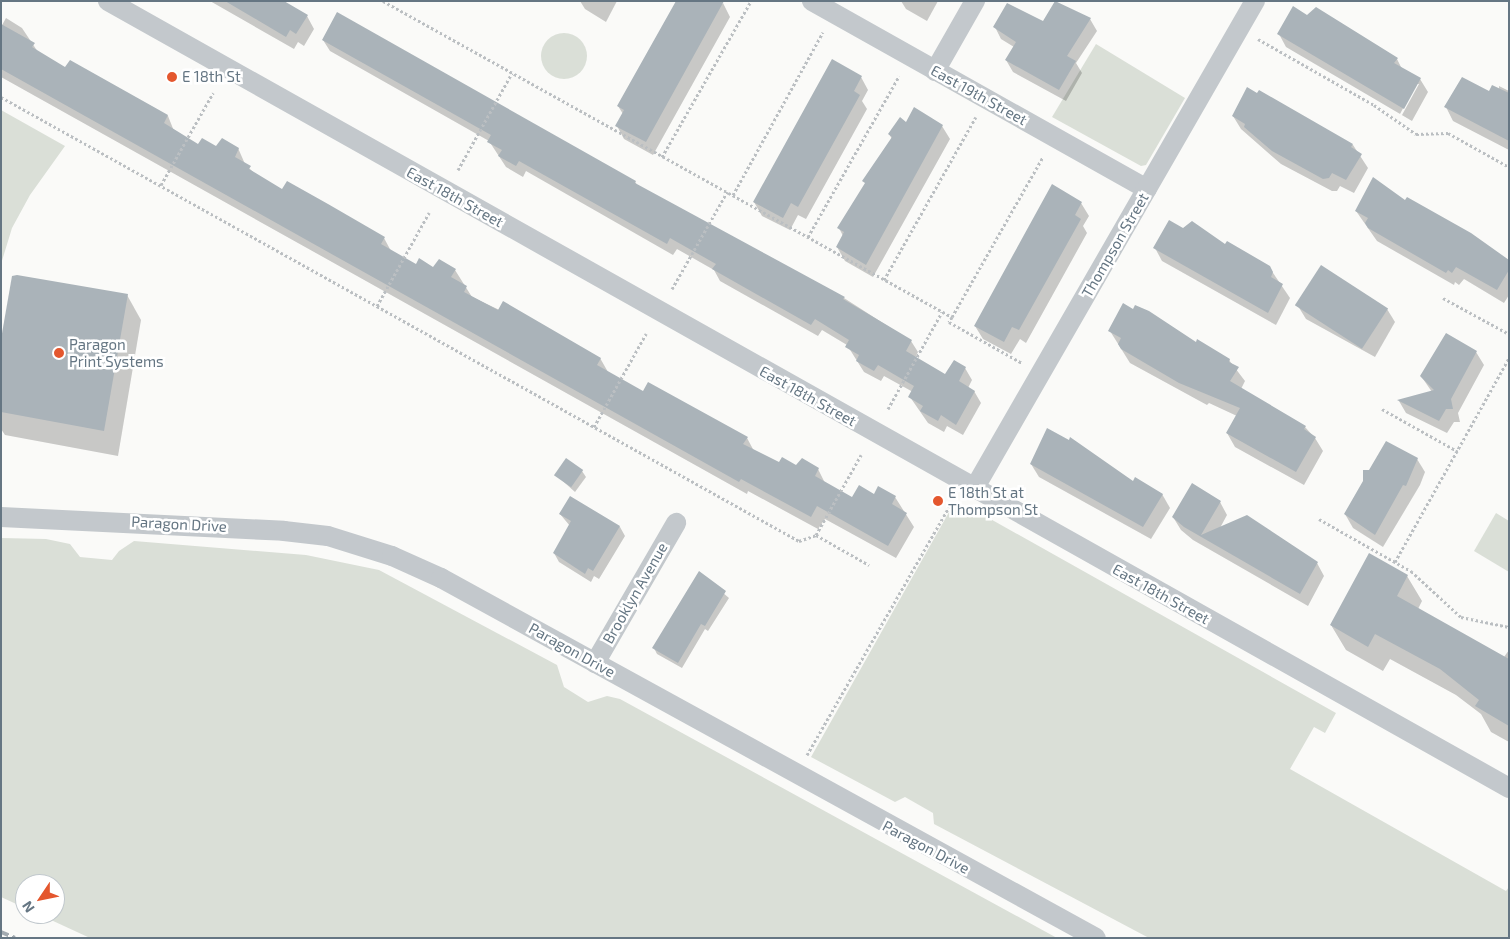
<!DOCTYPE html>
<html>
<head>
<meta charset="utf-8">
<style>
	body { margin:0 }
	#map { position:relative; width:1510px; height:939px; overflow:hidden; background:#fafaf8; font-family:"Exo 2",sans-serif }
	div>[style] { position:absolute }
	[style*='--x'] { left:calc(var(--x)*1px); top:calc(var(--y)*1px); width:calc(var(--w)*1px); rotate:calc(var(--a)*1deg) }
	.green>* { inset:0; background:#dadfd7 }
	.round { border-radius:50% }
	.shadow>* { inset:0; background:#0003 }
	.building>* { inset:0; background:#aab3b9; transform-origin:0 0 }
	.path>* { height:3px; margin-top:-1.5px; transform-origin:0; background:repeating-linear-gradient(90deg,#bbbfc2 0 2.5px,transparent 0 5px) }
	.street>* { height:20px; margin:-10px; padding:0 10px; transform-origin:10px; border-radius:10px; background:#c3c8cc }
	.rail>* { height:4px; margin-top:-2px; transform-origin:0; background:repeating-linear-gradient(90deg,#a2aab0 0 8px,transparent 0 12px) }
	.dots>* { width:14px; height:14px; translate:-50% -50%; box-sizing:border-box; border:2px solid #fff; border-radius:50% }
	span { translate:-50% -50%; white-space:nowrap; text-align:center; line-height:1.15; -webkit-text-stroke:5px #fff; paint-order:stroke }
	.poi-label { font-size:15px; color:#657683 }
	.left { translate:0 -50%; text-align:left }
	.street-label { font-size:15px; color:#657683 }
	.frame { position:absolute; inset:0; border:2px solid #657683; pointer-events:none }
	.north { position:absolute; left:15px; top:874px; width:50px; height:50px; box-sizing:border-box; background:#fff; border:1px solid #c1c8cd; border-radius:50%; rotate:236deg; font-size:14px; font-weight:700; line-height:20px; text-align:center; color:#657683 }
	.north::after { content:''; display:block; margin:auto; width:18px; height:22px; background:#e4572e; clip-path:polygon(50% 0,100% 100%,50% 72%,0 100%) }
</style>
</head>
<body>
<div id="map">
	<div class="green">
		<i class="round" style="left:541px;top:33px;width:46px;height:46px"></i>
		<i style="clip-path:polygon(1096px 44px,1185px 98px,1146px 165px,1141px 166px,1052px 117px)"></i>
		<i style="clip-path:polygon(1px 110px,65px 146px,30px 195px,12px 228px,1px 264px)"></i>
		<i style="clip-path:polygon(953px 505px,978px 512px,1336px 713px,1325px 733px,1314px 727px,1290px 769px,1506px 891px,1509px 887px,1509px 938px,1149px 938px,934px 824px,933px 813px,905px 797px,895px 802px,811px 757px)"></i>
		<i style="clip-path:polygon(1496px 513px,1509px 521px,1509px 572px,1474px 551px)"></i>
		<i style="clip-path:polygon(1px 538px,46px 539px,70px 544px,80px 557px,112px 560px,119px 551px,134px 541px,306px 555px,379px 570px,557px 665px,564px 687px,588px 702px,607px 696px,620px 699px,1057px 938px,90px 938px,38px 914px,55px 914px,55px 884px,25px 884px,25px 908px,1px 897px)"></i>
	</div>
	<div class="shadow">
		<i style="clip-path:polygon(210px 1px,281px 1px,307px 16px,314px 29px,304px 46px,298px 42px,294px 49px)"></i>
		<i style="clip-path:polygon(580px 1px,617px 1px,606px 22px,585px 9px)"></i>
		<i style="clip-path:polygon(901px 1px,938px 1px,927px 21px,906px 9px)"></i>
		<i style="clip-path:polygon(723px 3px,730px 17px,653px 155px,624px 139px,617px 126px,623px 114px,618px 106px)"></i>
		<i style="clip-path:polygon(evenodd,1307px 16px,1397px 59px,1402px 69px,1420px 79px,1428px 92px,1412px 121px,1286px 47px,1279px 34px,1307px 16px,1416px 84px,1419px 84px,1402px 115px,1400px 114px,1416px 84px)"></i>
		<i style="clip-path:polygon(6px 18px,22px 28px,38px 52px,66px 69px,151px 106px,168px 116px,174px 131px,199px 146px,238px 148px,245px 164px,254px 173px,282px 191px,384px 238px,391px 251px,416px 266px,455px 270px,472px 297px,600px 358px,608px 372px,643px 393px,747px 438px,754px 451px,779px 464px,818px 469px,825px 483px,853px 499px,895px 497px,914px 527px,896px 558px,825px 519px,818px 529px,748px 491px,747px 494px,1px 77px,1px 27px)"></i>
		<i style="clip-path:polygon(1090px 19px,1097px 31px,1076px 63px,1082px 73px,1066px 101px,1013px 72px,1006px 60px,1014px 47px,1001px 39px,995px 27px)"></i>
		<i style="clip-path:polygon(323px 40px,635px 182px,638px 186px,844px 298px,911px 341px,918px 352px,915px 358px,946px 376px,965px 368px,972px 380px,968px 388px,974px 391px,981px 403px,963px 435px,947px 426px,944px 432px,928px 423px,910px 397px,913px 392px,884px 376px,881px 381px,864px 372px,847px 345px,822px 330px,818px 336px,720px 281px,714px 270px,677px 249px,673px 255px,526px 171px,523px 177px,506px 167px,489px 141px,330px 51px)"></i>
		<i style="clip-path:polygon(861px 77px,868px 90px,862px 101px,867px 109px,806px 219px,798px 215px,790px 230px,762px 216px,754px 202px)"></i>
		<i style="clip-path:polygon(1499px 86px,1509px 91px,1509px 150px,1453px 121px,1446px 107px,1499px 89px)"></i>
		<i style="clip-path:polygon(1233px 116px,1353px 145px,1368px 168px,1354px 193px,1340px 186px,1337px 191px,1332px 191px,1281px 164px,1241px 129px)"></i>
		<i style="clip-path:polygon(906px 123px,942px 126px,950px 139px,873px 277px,845px 261px,837px 247px,843px 236px,839px 228px,892px 139px,889px 134px)"></i>
		<i style="clip-path:polygon(1406px 202px,1509px 261px,1509px 295px,1504px 303px,1464px 279px,1459px 285px,1455px 282px,1454px 285px,1377px 241px,1356px 211px)"></i>
		<i style="clip-path:polygon(1081px 203px,1089px 216px,1083px 226px,1087px 233px,1026px 343px,1020px 339px,1011px 354px,983px 339px,975px 326px)"></i>
		<i style="clip-path:polygon(1183px 229px,1269px 267px,1290px 298px,1276px 325px,1162px 261px,1155px 248px)"></i>
		<i style="clip-path:polygon(127px 295px,141px 320px,118px 456px,5px 435px,1px 429px,1px 346px)"></i>
		<i style="clip-path:polygon(1298px 306px,1387px 309px,1395px 322px,1375px 357px,1306px 319px)"></i>
		<i style="clip-path:polygon(1110px 331px,1196px 344px,1229px 360px,1245px 381px,1241px 389px,1305px 427px,1315px 438px,1323px 451px,1304px 485px,1235px 447px,1227px 433px,1237px 416px,1209px 403px,1207px 405px,1130px 363px)"></i>
		<i style="clip-path:polygon(1476px 352px,1484px 365px,1458px 413px,1460px 422px,1454px 422px,1447px 433px,1406px 413px,1399px 401px,1432px 392px,1421px 376px)"></i>
		<i style="clip-path:polygon(1417px 459px,1425px 472px,1420px 485px,1383px 547px,1353px 528px,1345px 514px,1370px 471px)"></i>
		<i style="clip-path:polygon(1031px 464px,1133px 483px,1162px 494px,1170px 508px,1151px 539px,1039px 477px)"></i>
		<i style="clip-path:polygon(582px 471px,586px 477px,575px 492px,556px 475px)"></i>
		<i style="clip-path:polygon(571px 498px,620px 527px,625px 536px,599px 579px,594px 576px,591px 582px,559px 562px,554px 553px,570px 526px,560px 514px)"></i>
		<i style="clip-path:polygon(1220px 502px,1227px 515px,1220px 528px,1317px 563px,1324px 576px,1308px 606px,1193px 540px,1181px 530px,1173px 517px)"></i>
		<i style="clip-path:polygon(700px 573px,729px 598px,708px 631px,705px 629px,682px 668px,657px 654px,654px 648px)"></i>
		<i style="clip-path:polygon(1407px 576px,1422px 601px,1418px 609px,1504px 657px,1509px 650px,1509px 742px,1491px 732px,1481px 714px,1456px 695px,1390px 659px,1383px 671px,1346px 650px,1331px 625px)"></i>
	</div>
	<div class="building">
		<i style="clip-path:polygon(225px 1px,284px 1px,308px 15px,296px 34px,290px 30px,286px 37px)"></i>
		<i style="clip-path:polygon(676px 1px,724px 1px,646px 142px,615px 126px,624px 110px,617px 106px)"></i>
		<i style="clip-path:polygon(1055px 1px,1091px 18px,1067px 56px,1076px 61px,1059px 90px,1005px 60px,1016px 42px,993px 27px,1007px 3px,1043px 21px)"></i>
		<i style="clip-path:polygon(1293px 6px,1307px 15px,1316px 7px,1398px 58px,1394px 63px,1421px 78px,1404px 109px,1277px 34px)"></i>
		<i style="clip-path:polygon(337px 12px,636px 181px,635px 183px,845px 297px,843px 299px,912px 340px,906px 351px,945px 374px,954px 360px,966px 367px,959px 381px,975px 391px,956px 425px,941px 415px,938px 421px,920px 411px,923px 406px,908px 397px,914px 386px,878px 365px,874px 371px,856px 361px,859px 355px,845px 347px,849px 340px,815px 319px,811px 325px,712px 269px,716px 264px,670px 238px,667px 244px,519px 161px,516px 166px,498px 156px,502px 150px,487px 142px,491px 135px,322px 40px)"></i>
		<i style="clip-path:polygon(1px 24px,35px 43px,32px 47px,65px 67px,70px 60px,168px 115px,164px 123px,198px 144px,202px 138px,216px 146px,222px 138px,239px 148px,235px 157px,251px 166px,249px 169px,282px 189px,287px 181px,328px 204px,385px 237px,381px 244px,416px 264px,419px 258px,433px 267px,439px 259px,456px 269px,451px 277px,467px 286px,464px 292px,498px 310px,503px 301px,601px 358px,597px 365px,643px 391px,648px 382px,748px 437px,743px 444px,779px 462px,782px 457px,796px 465px,802px 458px,819px 468px,815px 476px,852px 497px,859px 485px,874px 494px,878px 486px,896px 496px,892px 504px,907px 513px,888px 546px,817px 506px,811px 517px,741px 479px,739px 482px,1px 69px)"></i>
		<i style="clip-path:polygon(832px 59px,862px 76px,854px 91px,860px 95px,798px 207px,791px 203px,783px 218px,753px 202px)"></i>
		<i style="clip-path:polygon(1462px 77px,1489px 91px,1492px 85px,1509px 93px,1509px 141px,1444px 107px)"></i>
		<i style="clip-path:polygon(1247px 87px,1257px 93px,1259px 90px,1353px 144px,1351px 147px,1362px 154px,1346px 180px,1332px 173px,1329px 178px,1323px 179px,1272px 151px,1244px 127px,1245px 124px,1232px 116px)"></i>
		<i style="clip-path:polygon(914px 107px,943px 125px,866px 265px,836px 247px,844px 232px,837px 228px,865px 183px,862px 181px,892px 137px,888px 134px,900px 117px,906px 122px)"></i>
		<i style="clip-path:polygon(1373px 177px,1405px 200px,1407px 197px,1471px 233px,1509px 260px,1509px 270px,1497px 290px,1456px 267px,1452px 273px,1448px 270px,1446px 273px,1368px 228px,1365px 223px,1368px 218px,1355px 211px)"></i>
		<i style="clip-path:polygon(1052px 184px,1082px 202px,1075px 215px,1081px 219px,1019px 330px,1012px 327px,1004px 342px,974px 326px)"></i>
		<i style="clip-path:polygon(1169px 220px,1183px 228px,1192px 221px,1225px 244px,1227px 241px,1270px 266px,1273px 272px,1271px 277px,1283px 284px,1268px 313px,1153px 248px)"></i>
		<i style="left:1321px;top:265px;width:80px;height:48px;rotate:33deg"></i>
		<i style="clip-path:polygon(17px 275px,128px 294px,104px 431px,1px 412px,1px 339px,12px 276px)"></i>
		<i style="clip-path:polygon(1123px 303px,1133px 309px,1135px 305px,1149px 311px,1196px 342px,1197px 339px,1230px 359px,1229px 362px,1239px 367px,1230px 381px,1306px 426px,1304px 429px,1316px 437px,1296px 472px,1226px 433px,1240px 408px,1179px 383px,1121px 349px,1118px 344px,1121px 338px,1108px 331px)"></i>
		<i style="clip-path:polygon(1446px 333px,1477px 351px,1451px 399px,1453px 409px,1446px 409px,1439px 421px,1397px 400px,1434px 390px,1420px 376px)"></i>
		<i style="clip-path:polygon(1047px 428px,1069px 440px,1070px 437px,1133px 481px,1135px 477px,1163px 494px,1143px 527px,1030px 464px)"></i>
		<i style="clip-path:polygon(1386px 441px,1418px 458px,1406px 486px,1403px 485px,1375px 535px,1344px 514px,1363px 481px,1363px 470px,1369px 470px)"></i>
		<i style="left:566px;top:458px;width:21px;height:21px;rotate:35deg"></i>
		<i style="clip-path:polygon(1192px 483px,1221px 501px,1201px 535px,1247px 515px,1318px 562px,1300px 594px,1184px 527px,1172px 517px)"></i>
		<i style="clip-path:polygon(570px 496px,620px 526px,593px 571px,588px 568px,585px 574px,553px 553px,571px 521px,559px 514px)"></i>
		<i style="clip-path:polygon(1369px 553px,1408px 575px,1397px 596px,1509px 659px,1509px 726px,1475px 706px,1479px 700px,1440px 669px,1375px 634px,1368px 647px,1330px 625px)"></i>
		<i style="clip-path:polygon(699px 571px,726px 591px,705px 626px,701px 624px,678px 663px,652px 648px)"></i>
	</div>
	<div class="path">
		<i style="--x:383;--y:1;--w:651;--a:29.05"></i>
		<i style="--x:952;--y:317;--w:6;--a:121"></i>
		<i style="--x:949;--y:322;--w:84;--a:29.3"></i>
		<i style="--x:1258;--y:39;--w:133;--a:29.6"></i>
		<i style="--x:1374;--y:105;--w:51;--a:34.6"></i>
		<i style="--x:1416;--y:134;--w:32;--a:-2"></i>
		<i style="--x:1448;--y:133;--w:70;--a:29.1"></i>
		<i style="--x:1;--y:97;--w:913;--a:29.09"></i>
		<i style="--x:799;--y:541;--w:18;--a:-19"></i>
		<i style="--x:816;--y:535;--w:61;--a:29.5"></i>
		<i style="--x:662;--y:157;--w:180;--a:-60.3"></i>
		<i style="--x:458;--y:170;--w:111;--a:-60.9"></i>
		<i style="--x:161;--y:185;--w:106;--a:-60.5"></i>
		<i style="--x:733;--y:195;--w:186;--a:-61.1"></i>
		<i style="--x:808;--y:237;--w:185;--a:-60.5"></i>
		<i style="--x:884;--y:280;--w:187;--a:-60.6"></i>
		<i style="--x:672;--y:289;--w:112;--a:-60.4"></i>
		<i style="--x:1443;--y:298;--w:75;--a:28.6"></i>
		<i style="--x:377;--y:306;--w:107;--a:-60.8"></i>
		<i style="--x:952;--y:317;--w:184;--a:-60.4"></i>
		<i style="--x:888;--y:409;--w:111;--a:-60.9"></i>
		<i style="--x:1382;--y:409;--w:86;--a:29.2"></i>
		<i style="--x:594;--y:427;--w:107;--a:-60.8"></i>
		<i style="--x:1319;--y:519;--w:106;--a:29.5"></i>
		<i style="--x:1411;--y:571;--w:68;--a:42.6"></i>
		<i style="--x:1461;--y:617;--w:49;--a:11.8"></i>
		<i style="--x:816;--y:535;--w:92;--a:-60.6"></i>
		<i style="--x:1395;--y:562;--w:234;--a:-60.8"></i>
		<i style="--x:807;--y:755;--w:288;--a:-60.2"></i>
	</div>
	<div class="street">
		<i style="--x:108;--y:1;--w:1607;--a:29.32"></i>
		<i style="--x:812;--y:1;--w:384;--a:29.3"></i>
		<i style="--x:935;--y:71;--w:81;--a:-60.3"></i>
		<i style="--x:974;--y:489;--w:563;--a:-60.07"></i>
		<i style="--x:1;--y:517;--w:283;--a:2.8"></i>
		<i style="--x:284;--y:531;--w:44;--a:6.5"></i>
		<i style="--x:328;--y:536;--w:67;--a:17.4"></i>
		<i style="--x:392;--y:556;--w:54;--a:24.2"></i>
		<i style="--x:441;--y:578;--w:747;--a:28.79"></i>
		<i style="--x:595;--y:663;--w:162;--a:-59.9"></i>
	</div>
	<div class="rail">
		<i style="--x:1;--y:932;--w:15;--a:23"></i>
	</div>
	<div class="dots">
		<i style="left:172px;top:77px;background:#e4572e"></i>
		<i style="left:59px;top:353px;background:#e4572e"></i>
		<i style="left:938px;top:501px;background:#e4572e"></i>
	</div>
	<div class="poi-label">
		<span class="left" style="left:182px;top:77px">E 18th St</span>
		<span class="left" style="left:69px;top:353px">Paragon<br>Print Systems</span>
		<span class="left" style="left:948px;top:501px">E 18th St at<br>Thompson St</span>
	</div>
	<div class="street-label">
		<span style="left:979px;top:95px;rotate:29deg">East 19th Street</span>
		<span style="left:455px;top:197px;rotate:29deg">East 18th Street</span>
		<span style="left:1115px;top:245px;rotate:-60deg">Thompson Street</span>
		<span style="left:808px;top:396px;rotate:29deg">East 18th Street</span>
		<span style="left:179px;top:524px;rotate:3deg">Paragon Drive</span>
		<span style="left:635px;top:593px;rotate:-60deg">Brooklyn Avenue</span>
		<span style="left:1161px;top:594px;rotate:29deg">East 18th Street</span>
		<span style="left:572px;top:650px;rotate:29deg">Paragon Drive</span>
		<span style="left:926px;top:847px;rotate:28deg">Paragon Drive</span>
	</div>
	<div class="frame"></div>
	<div class="north">N</div>
</div>
</body>
</html>
